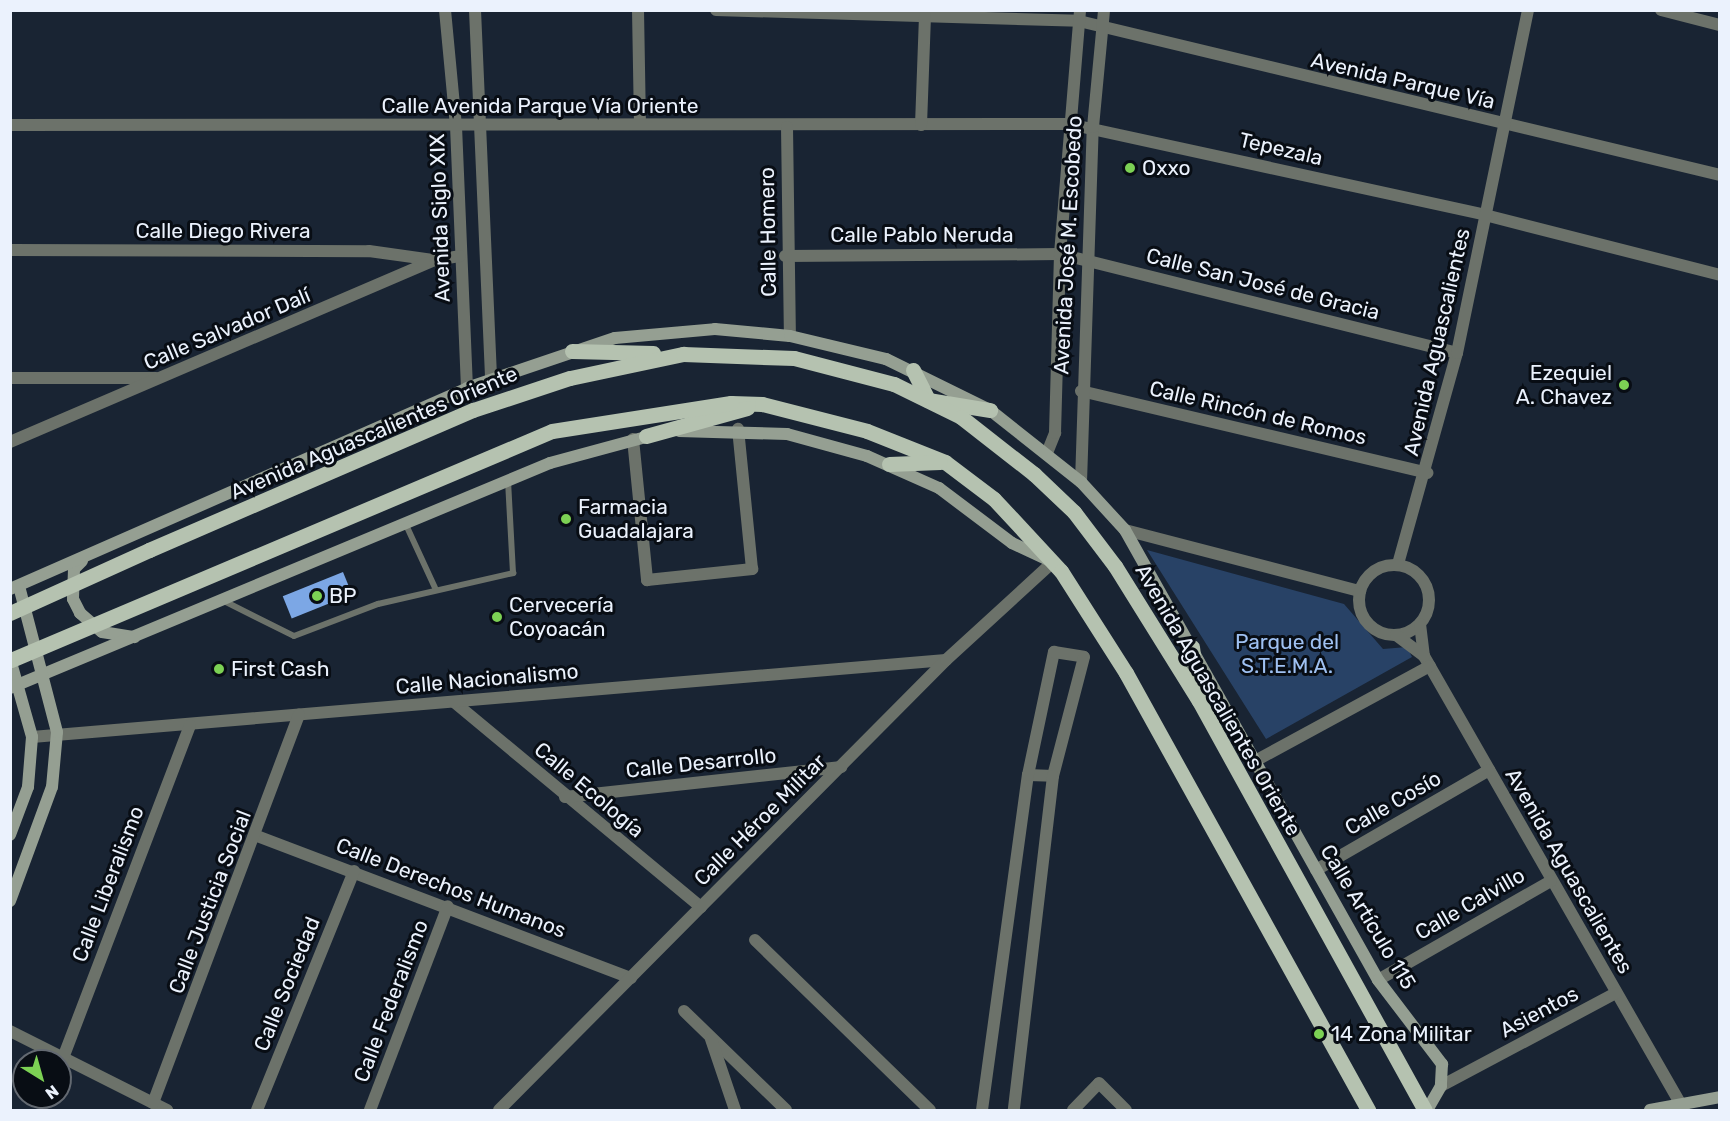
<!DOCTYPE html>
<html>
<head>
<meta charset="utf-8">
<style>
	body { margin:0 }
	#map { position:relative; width:1730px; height:1121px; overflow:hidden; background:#192433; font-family:Rubik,sans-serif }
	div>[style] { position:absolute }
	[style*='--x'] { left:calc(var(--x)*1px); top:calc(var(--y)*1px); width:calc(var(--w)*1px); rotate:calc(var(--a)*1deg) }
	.green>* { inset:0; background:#284266 }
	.building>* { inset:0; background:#7ca7e5; transform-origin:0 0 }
	.lane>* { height:6px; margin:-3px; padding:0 3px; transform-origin:3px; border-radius:3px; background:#6c726a }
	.street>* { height:12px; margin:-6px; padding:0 6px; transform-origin:6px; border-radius:6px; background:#6c726a }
	.street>.ring { margin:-6px; padding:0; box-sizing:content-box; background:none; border:12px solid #6c726a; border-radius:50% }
	.secondary>* { height:12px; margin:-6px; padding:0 6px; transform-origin:6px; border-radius:6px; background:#959f92 }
	.primary>* { height:15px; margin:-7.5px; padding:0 7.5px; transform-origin:7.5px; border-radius:7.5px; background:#b5c2b0 }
	.primary-bridge>* { height:15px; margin:-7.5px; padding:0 7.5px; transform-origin:7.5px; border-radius:7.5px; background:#b5c2b0 }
	.dots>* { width:16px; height:16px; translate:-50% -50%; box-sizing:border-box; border:3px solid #080d14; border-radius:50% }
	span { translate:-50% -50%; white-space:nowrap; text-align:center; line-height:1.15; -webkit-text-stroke:6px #080d14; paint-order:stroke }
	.street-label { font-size:21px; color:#ebf2fd }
	.poi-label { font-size:21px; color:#ebf2fd }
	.left { translate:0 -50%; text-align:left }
	.right { translate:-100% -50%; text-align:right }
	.park-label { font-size:21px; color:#9fc1f2 }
	.frame { position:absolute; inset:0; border:12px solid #ebf2fd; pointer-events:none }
	.north { position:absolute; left:12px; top:1049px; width:60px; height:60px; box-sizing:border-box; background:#080d14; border:2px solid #636971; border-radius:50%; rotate:143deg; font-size:16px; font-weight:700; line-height:24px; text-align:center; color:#ebf2fd }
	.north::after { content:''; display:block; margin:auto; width:21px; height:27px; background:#7cd154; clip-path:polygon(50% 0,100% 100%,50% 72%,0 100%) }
</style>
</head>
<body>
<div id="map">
	<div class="green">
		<i style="clip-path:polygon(1147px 550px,1344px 604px,1383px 649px,1407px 647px,1412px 657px,1266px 739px)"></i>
	</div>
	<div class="building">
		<i style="left:343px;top:572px;width:24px;height:65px;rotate:68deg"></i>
	</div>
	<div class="lane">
		<i style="--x:407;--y:527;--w:67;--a:65.3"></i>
		<i style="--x:224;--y:601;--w:78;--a:26.6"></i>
		<i style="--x:294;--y:636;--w:90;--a:-20.9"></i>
		<i style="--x:378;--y:604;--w:139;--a:-12.9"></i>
		<i style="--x:513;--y:573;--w:92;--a:-93.1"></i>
	</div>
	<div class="street">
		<i style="--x:445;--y:10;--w:117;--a:84.6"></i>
		<i style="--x:456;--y:126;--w:262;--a:87.6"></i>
		<i style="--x:475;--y:10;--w:368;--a:87.5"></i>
		<i style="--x:638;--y:10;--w:113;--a:89"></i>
		<i style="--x:716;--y:10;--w:363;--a:1.7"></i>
		<i style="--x:1079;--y:21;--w:659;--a:13.51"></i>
		<i style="--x:1661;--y:10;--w:61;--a:14.3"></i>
		<i style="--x:10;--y:125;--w:1059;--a:-0.05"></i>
		<i style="--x:1069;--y:124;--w:426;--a:12.3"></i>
		<i style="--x:1485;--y:215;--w:243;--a:14.3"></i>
		<i style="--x:921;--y:125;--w:109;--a:-87.9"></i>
		<i style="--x:787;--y:127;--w:209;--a:89.2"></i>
		<i style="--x:10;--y:250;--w:359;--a:0.2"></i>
		<i style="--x:369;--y:251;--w:66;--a:7.9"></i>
		<i style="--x:785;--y:256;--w:275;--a:-0.4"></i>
		<i style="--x:1060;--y:254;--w:409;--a:14"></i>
		<i style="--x:10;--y:378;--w:146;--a:0"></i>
		<i style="--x:1081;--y:391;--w:356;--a:13.3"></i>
		<i style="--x:633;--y:439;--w:142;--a:84.3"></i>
		<i style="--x:647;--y:580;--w:106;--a:-6"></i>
		<i style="--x:752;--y:569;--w:141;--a:-95.7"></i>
		<i style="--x:10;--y:442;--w:462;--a:-23.2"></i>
		<i style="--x:435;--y:260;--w:25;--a:-9"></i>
		<i style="--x:1047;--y:453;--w:22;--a:-68"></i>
		<i style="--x:1055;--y:433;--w:179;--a:-88.4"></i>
		<i style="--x:1060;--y:254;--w:245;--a:-85.3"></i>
		<i style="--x:1081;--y:482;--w:355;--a:-88.1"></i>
		<i style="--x:1093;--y:127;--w:118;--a:-84.6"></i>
		<i style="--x:1125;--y:530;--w:243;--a:14.6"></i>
		<i style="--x:1398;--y:564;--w:219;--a:-74.4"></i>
		<i style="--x:1457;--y:353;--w:350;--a:-78.3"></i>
		<i class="ring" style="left:1359px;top:565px;width:58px;height:58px"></i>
		<i style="--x:1420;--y:624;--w:32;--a:83"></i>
		<i style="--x:1424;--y:656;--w:523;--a:60.2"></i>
		<i style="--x:1396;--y:635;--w:35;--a:37"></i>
		<i style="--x:454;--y:702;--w:321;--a:39.7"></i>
		<i style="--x:32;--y:737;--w:917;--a:-4.82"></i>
		<i style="--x:1255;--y:761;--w:199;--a:-28.5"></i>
		<i style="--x:1028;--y:775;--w:25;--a:2"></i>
		<i style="--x:565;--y:797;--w:278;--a:-6.2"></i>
		<i style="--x:257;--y:836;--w:400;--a:20.8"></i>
		<i style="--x:1316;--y:870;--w:200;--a:-30"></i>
		<i style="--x:755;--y:940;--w:244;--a:44.2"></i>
		<i style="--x:1378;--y:980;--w:199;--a:-29.8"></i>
		<i style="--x:684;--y:1011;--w:142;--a:44.1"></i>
		<i style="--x:10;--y:1031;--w:176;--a:26.7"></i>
		<i style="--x:711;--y:1039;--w:75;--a:71.3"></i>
		<i style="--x:63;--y:1058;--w:356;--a:-69.1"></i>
		<i style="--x:1441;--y:1086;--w:198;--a:-28"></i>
		<i style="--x:153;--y:1103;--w:415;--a:-69.4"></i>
		<i style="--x:257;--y:1110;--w:258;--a:-67.9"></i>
		<i style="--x:370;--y:1110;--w:218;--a:-69.1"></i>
		<i style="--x:499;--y:1110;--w:634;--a:-45.19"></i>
		<i style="--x:946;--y:660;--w:145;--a:-42.5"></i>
		<i style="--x:982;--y:1110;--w:338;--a:-82.2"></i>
		<i style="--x:1028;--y:775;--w:126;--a:-78.1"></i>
		<i style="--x:1054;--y:652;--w:30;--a:9"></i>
		<i style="--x:1084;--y:657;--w:123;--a:104.6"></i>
		<i style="--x:1053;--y:776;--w:336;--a:96.7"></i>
		<i style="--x:1073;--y:1110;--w:37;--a:-46"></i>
		<i style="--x:1099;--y:1083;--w:38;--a:45"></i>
	</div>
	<div class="secondary">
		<i style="--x:679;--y:431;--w:108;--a:1.6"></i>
		<i style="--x:787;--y:434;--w:83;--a:15.4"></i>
		<i style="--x:867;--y:456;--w:79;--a:24"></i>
		<i style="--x:939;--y:488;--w:91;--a:37"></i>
		<i style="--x:1012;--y:543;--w:45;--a:24.9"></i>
		<i style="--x:82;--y:561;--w:11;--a:135"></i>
		<i style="--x:74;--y:569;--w:30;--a:92"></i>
		<i style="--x:73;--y:599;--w:16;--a:63"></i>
		<i style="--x:80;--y:613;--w:29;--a:41"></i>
		<i style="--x:102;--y:632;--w:33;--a:9"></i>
		<i style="--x:10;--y:589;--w:499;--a:-23.7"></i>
		<i style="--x:467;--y:388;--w:156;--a:-18.7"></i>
		<i style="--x:615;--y:338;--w:100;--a:-5.1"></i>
		<i style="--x:715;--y:329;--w:75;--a:5.3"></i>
		<i style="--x:790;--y:336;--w:99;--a:13.5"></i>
		<i style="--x:886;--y:359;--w:116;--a:26.1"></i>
		<i style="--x:990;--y:410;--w:116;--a:38.4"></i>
		<i style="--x:1081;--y:482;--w:65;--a:47.5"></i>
		<i style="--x:1125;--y:530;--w:516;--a:60.65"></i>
		<i style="--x:1378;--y:980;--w:106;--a:52.7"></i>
		<i style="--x:1442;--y:1064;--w:22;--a:93"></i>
		<i style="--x:1441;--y:1086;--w:28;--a:120"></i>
		<i style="--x:10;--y:659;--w:81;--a:74.2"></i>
		<i style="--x:32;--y:737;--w:50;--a:94.6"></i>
		<i style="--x:28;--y:787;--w:51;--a:110.6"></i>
		<i style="--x:10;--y:688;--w:585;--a:-22.62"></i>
		<i style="--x:550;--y:463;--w:107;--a:-15.2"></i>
		<i style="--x:10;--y:901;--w:121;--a:-69.8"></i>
		<i style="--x:52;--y:787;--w:55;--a:-84.8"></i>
		<i style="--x:57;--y:732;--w:151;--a:-104.6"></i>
		<i style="--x:1650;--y:1110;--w:71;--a:-10.5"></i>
	</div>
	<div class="primary">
		<i style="--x:572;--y:351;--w:81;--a:1.4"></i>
		<i style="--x:913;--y:370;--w:34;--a:63"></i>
		<i style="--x:928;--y:400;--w:63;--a:9.2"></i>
		<i style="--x:731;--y:403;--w:31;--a:2"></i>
		<i style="--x:762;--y:404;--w:108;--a:14.4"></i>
		<i style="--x:867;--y:431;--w:84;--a:21.7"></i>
		<i style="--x:945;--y:462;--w:61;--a:37.1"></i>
		<i style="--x:994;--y:499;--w:98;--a:47.1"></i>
		<i style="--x:1061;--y:571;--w:121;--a:57.5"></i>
		<i style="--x:1126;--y:673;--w:500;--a:61"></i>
		<i style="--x:646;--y:436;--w:105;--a:-15.5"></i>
		<i style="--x:889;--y:464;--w:51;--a:-2.2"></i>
		<i style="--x:149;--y:550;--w:353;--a:-23.4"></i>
		<i style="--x:473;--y:410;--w:102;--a:-18.3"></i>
		<i style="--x:570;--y:378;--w:116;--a:-12"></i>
		<i style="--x:683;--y:354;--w:111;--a:2.1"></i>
		<i style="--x:794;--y:358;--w:103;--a:14.6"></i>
		<i style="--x:894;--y:384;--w:75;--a:26.2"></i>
		<i style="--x:961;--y:417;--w:93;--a:38"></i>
		<i style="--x:1034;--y:474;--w:55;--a:43.5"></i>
		<i style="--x:1074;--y:512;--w:68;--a:52.8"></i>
		<i style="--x:1115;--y:566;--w:159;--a:58.1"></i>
		<i style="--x:1199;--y:701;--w:467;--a:61.1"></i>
		<i style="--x:1192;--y:647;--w:48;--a:82.9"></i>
	</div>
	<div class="primary-bridge">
		<i style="--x:10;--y:613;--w:153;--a:-24.4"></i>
		<i style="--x:11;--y:660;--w:587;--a:-22.94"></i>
		<i style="--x:552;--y:431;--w:181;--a:-8.9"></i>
	</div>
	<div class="dots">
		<i style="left:1130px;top:168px;background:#7cd154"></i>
		<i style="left:1624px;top:385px;background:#7cd154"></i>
		<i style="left:566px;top:519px;background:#7cd154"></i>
		<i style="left:317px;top:596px;background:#7cd154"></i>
		<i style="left:497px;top:617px;background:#7cd154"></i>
		<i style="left:219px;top:669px;background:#7cd154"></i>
		<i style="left:1319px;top:1034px;background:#7cd154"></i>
	</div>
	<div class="street-label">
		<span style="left:1403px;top:81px;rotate:13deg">Avenida Parque Vía</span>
		<span style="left:540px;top:106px">Calle Avenida Parque Vía Oriente</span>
		<span style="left:1281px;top:149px;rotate:13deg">Tepezala</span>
		<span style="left:440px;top:218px;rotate:-92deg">Avenida Siglo XIX</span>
		<span style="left:223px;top:231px">Calle Diego Rivera</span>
		<span style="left:768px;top:232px;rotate:-91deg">Calle Homero</span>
		<span style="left:922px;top:235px">Calle Pablo Neruda</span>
		<span style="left:1068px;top:245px;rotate:-87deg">Avenida José M. Escobedo</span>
		<span style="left:1263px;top:284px;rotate:14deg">Calle San José de Gracia</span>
		<span style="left:227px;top:329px;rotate:-23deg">Calle Salvador Dalí</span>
		<span style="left:1437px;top:342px;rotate:-77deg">Avenida Aguascalientes</span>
		<span style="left:1258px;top:413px;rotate:13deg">Calle Rincón de Romos</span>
		<span style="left:374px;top:433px;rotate:-23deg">Avenida Aguascalientes Oriente</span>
		<span style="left:487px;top:679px;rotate:-5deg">Calle Nacionalismo</span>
		<span style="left:1218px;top:700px;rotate:60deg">Avenida Aguascalientes Oriente</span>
		<span style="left:701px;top:763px;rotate:-6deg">Calle Desarrollo</span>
		<span style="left:589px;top:790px;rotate:40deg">Calle Ecología</span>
		<span style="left:1393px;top:803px;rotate:-30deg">Calle Cosío</span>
		<span style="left:760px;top:820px;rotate:-45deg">Calle Héroe Militar</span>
		<span style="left:1569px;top:871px;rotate:60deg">Avenida Aguascalientes</span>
		<span style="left:108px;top:884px;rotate:-69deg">Calle Liberalismo</span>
		<span style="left:451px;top:888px;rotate:21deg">Calle Derechos Humanos</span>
		<span style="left:210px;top:902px;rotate:-69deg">Calle Justicia Social</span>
		<span style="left:1470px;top:904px;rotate:-30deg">Calle Calvillo</span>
		<span style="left:1368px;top:917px;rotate:59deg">Calle Artículo 115</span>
		<span style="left:287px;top:984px;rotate:-68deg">Calle Sociedad</span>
		<span style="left:391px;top:1001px;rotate:-69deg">Calle Federalismo</span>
		<span style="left:1539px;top:1012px;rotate:-28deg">Asientos</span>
	</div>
	<div class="poi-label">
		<span class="left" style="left:1142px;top:168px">Oxxo</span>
		<span class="right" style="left:1612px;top:385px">Ezequiel<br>A. Chavez</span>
		<span class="left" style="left:578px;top:519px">Farmacia<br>Guadalajara</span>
		<span class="left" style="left:329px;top:596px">BP</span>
		<span class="left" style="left:509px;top:617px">Cervecería<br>Coyoacán</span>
		<span class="left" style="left:231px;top:669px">First Cash</span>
		<span class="left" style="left:1331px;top:1034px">14 Zona Militar</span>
	</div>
	<div class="park-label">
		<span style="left:1287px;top:654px">Parque del<br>S.T.E.M.A.</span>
	</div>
	<div class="frame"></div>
	<div class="north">N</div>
</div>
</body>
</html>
